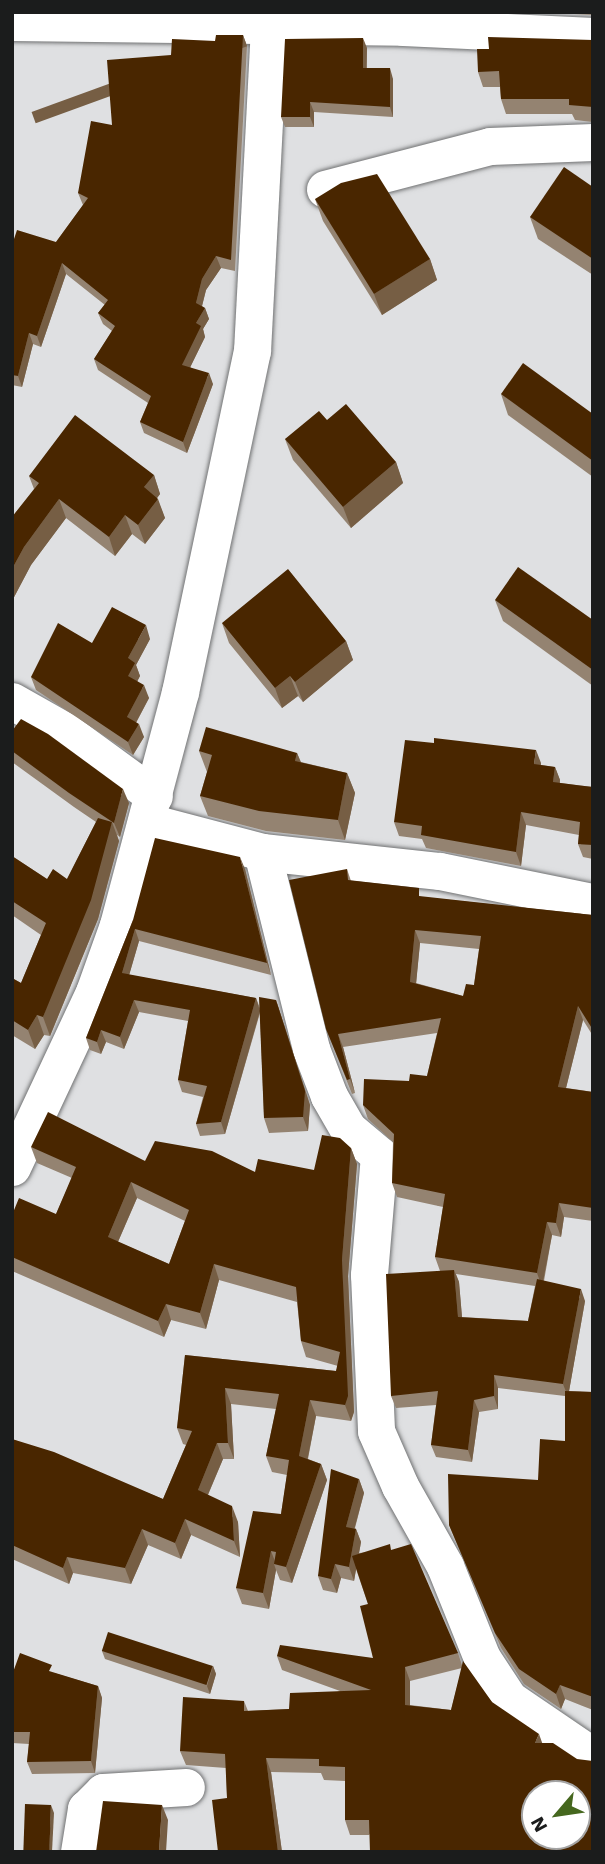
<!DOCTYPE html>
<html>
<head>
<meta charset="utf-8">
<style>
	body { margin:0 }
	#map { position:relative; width:605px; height:1864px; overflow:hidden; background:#dfe0e2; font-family:"Work Sans",sans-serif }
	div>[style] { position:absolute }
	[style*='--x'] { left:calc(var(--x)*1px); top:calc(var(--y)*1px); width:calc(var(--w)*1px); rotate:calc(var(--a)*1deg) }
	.roads { filter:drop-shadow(0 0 2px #707172) drop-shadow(0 0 2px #707172) }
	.minor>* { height:37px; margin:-18.5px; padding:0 18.5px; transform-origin:18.5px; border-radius:18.5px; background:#fff }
	.wall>* { inset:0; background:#948371 }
	.shaded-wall>* { inset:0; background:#765e44; transform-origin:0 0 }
	.building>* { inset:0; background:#492600; transform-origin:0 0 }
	span { translate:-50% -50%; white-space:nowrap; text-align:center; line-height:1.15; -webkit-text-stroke:7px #fff; paint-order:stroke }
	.frame { position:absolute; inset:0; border:14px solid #1b1c1c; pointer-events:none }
	.north { position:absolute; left:521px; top:1780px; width:70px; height:70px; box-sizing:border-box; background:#fff; border:2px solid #a4a4a4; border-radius:50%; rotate:241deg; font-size:19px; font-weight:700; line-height:28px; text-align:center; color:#1b1c1c }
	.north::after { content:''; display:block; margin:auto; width:24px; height:32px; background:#45671e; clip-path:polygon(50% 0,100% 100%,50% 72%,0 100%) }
</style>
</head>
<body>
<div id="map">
	<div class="roads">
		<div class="minor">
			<i style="--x:12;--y:22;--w:391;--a:0.7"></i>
			<i style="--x:403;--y:27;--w:190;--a:2.7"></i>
			<i style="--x:325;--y:189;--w:171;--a:-14.6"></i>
			<i style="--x:490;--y:146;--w:103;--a:-2.2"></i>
			<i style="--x:12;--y:701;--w:61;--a:29.5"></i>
			<i style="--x:65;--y:731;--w:110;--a:36.1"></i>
			<i style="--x:148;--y:822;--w:118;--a:14.7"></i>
			<i style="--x:262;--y:852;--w:179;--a:6.1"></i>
			<i style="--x:440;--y:871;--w:156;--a:11.5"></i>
			<i style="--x:262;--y:852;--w:203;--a:76"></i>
			<i style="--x:311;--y:1049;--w:50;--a:69"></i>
			<i style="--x:329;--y:1096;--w:38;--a:60"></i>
			<i style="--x:348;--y:1129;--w:40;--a:40"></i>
			<i style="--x:379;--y:1155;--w:120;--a:94.8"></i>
			<i style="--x:369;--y:1275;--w:156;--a:87.4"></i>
			<i style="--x:376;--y:1431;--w:60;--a:66.4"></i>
			<i style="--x:400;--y:1486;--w:92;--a:60.6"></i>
			<i style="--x:445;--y:1566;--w:99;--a:68.1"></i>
			<i style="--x:482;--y:1658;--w:49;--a:56.6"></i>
			<i style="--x:509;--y:1699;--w:102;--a:34.2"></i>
			<i style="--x:12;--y:1167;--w:193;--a:-64.9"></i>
			<i style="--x:94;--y:992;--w:71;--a:-70.3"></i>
			<i style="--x:118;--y:925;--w:241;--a:-75.1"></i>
			<i style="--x:180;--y:692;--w:349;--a:-78.1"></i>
			<i style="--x:252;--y:351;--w:326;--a:-87"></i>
			<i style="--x:79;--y:1852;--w:44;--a:-80.8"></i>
			<i style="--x:86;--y:1809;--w:24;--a:-45"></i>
			<i style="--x:103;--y:1792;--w:83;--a:-3.4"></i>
		</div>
	</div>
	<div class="wall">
		<i style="clip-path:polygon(536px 12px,593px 12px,593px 15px)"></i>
		<i style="clip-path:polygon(243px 35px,247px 46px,235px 271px,221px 268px,206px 290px,202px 306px,205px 308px,209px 319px,203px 329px,205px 337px,190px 367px,213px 384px,187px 453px,144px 433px,140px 422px,148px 403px,98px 370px,94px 359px,112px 331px,103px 324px,98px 313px,105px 305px,66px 274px,41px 347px,33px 344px,22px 387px,12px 385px,12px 245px,56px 242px,83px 205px,78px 193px,112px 125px,171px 55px,215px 41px)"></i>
		<i style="clip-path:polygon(593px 40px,593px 122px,575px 120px,572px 114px,506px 114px,501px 99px,500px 87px,483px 87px,478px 72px,489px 49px)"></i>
		<i style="clip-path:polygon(367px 48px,367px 68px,393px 79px,393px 117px,314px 112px,314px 127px,285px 127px,281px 117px)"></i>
		<i style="clip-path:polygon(593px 187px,593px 275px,538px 239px,530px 217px)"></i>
		<i style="clip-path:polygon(315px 199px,430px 259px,437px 280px,382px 315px,323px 221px)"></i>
		<i style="clip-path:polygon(501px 394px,593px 414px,593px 477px,508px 415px)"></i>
		<i style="clip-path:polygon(327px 420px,396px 462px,403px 483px,351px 528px,293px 460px,285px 439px)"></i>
		<i style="clip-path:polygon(154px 475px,160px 494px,157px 498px,165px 518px,145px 544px,132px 534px,115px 556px,66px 518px,31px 565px,12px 601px,12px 517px,34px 489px,29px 476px)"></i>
		<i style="clip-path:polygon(495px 600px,593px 620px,593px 686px,503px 621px)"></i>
		<i style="clip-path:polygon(222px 623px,346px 641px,353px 660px,303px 702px,298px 696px,282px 708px,229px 643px)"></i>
		<i style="clip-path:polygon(150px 639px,136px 665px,140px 676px,137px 681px,149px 698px,136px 723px,144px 737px,133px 755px,36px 690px,31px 677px,92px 643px)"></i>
		<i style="clip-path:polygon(12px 731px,129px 803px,120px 837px,117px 835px,119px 841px,98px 919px,50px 1036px,44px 1035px,35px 1049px,12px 1035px,12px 978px,21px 983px,41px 935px,12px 915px,12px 856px,47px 879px,67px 879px,96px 822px,74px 807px,12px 762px)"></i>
		<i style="clip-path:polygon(199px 751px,297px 753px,301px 762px,347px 773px,355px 793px,345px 840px,266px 831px,208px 816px,200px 796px,207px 772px)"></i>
		<i style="clip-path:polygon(541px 763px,541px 765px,555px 767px,560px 780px,560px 783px,593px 787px,593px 859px,583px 857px,578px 844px,579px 835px,526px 825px,521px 866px,426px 848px,422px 839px,399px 836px,394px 822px)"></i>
		<i style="clip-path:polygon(245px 869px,271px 975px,139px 941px,129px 975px,256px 998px,260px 1008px,276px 1000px,310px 1105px,308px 1131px,269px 1133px,264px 1118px,260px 1013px,225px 1134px,200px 1136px,196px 1124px,203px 1097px,182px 1092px,178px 1080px,188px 1021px,139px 1012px,124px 1049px,106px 1042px,101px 1054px,90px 1050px,86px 1038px,133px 920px)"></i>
		<i style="clip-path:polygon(evenodd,347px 869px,351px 881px,422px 897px,593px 915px,593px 1036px,583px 1020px,566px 1088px,593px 1092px,593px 1221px,564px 1217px,561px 1237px,552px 1235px,544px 1281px,585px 1301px,569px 1391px,593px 1392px,593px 1710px,565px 1699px,561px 1709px,524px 1684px,501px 1648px,449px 1525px,538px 1480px,565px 1441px,565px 1396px,498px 1388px,498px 1409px,479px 1412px,472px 1462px,436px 1457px,431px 1445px,436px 1405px,396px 1408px,391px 1396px,440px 1271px,435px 1257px,443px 1207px,397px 1197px,392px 1183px,393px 1142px,368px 1119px,363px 1105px,409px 1081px,427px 1076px,437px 1033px,343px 1047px,355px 1093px,352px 1094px,326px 1029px,347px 869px,420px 943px,479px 949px,474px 985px,463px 996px,416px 983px,420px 943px,347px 869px,456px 1274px,535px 1286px,528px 1321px,462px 1317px,459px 1282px,456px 1274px)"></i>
		<i style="clip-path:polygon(evenodd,31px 1147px,145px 1161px,255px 1172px,314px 1170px,351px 1148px,357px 1164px,348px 1276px,354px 1412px,351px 1421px,316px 1416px,308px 1459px,321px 1464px,327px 1480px,292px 1583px,280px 1580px,276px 1570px,269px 1609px,242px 1604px,236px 1588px,281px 1514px,287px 1475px,272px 1472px,266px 1456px,276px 1409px,231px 1404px,234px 1459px,223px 1459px,208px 1495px,238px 1522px,240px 1557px,191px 1535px,181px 1559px,148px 1545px,131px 1584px,73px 1573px,69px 1584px,12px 1559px,12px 1439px,163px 1499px,186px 1445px,183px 1444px,177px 1428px,185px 1355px,336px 1371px,338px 1366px,306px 1357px,301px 1341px,297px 1302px,219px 1280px,206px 1329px,171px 1320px,164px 1337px,12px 1271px,12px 1215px,56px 1214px,72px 1178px,37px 1163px,31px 1147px,137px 1198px,185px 1221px,169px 1264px,118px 1242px,137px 1198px)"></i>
		<i style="clip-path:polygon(evenodd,359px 1479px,364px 1493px,355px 1528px,356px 1529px,361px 1542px,359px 1553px,392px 1550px,458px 1653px,462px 1665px,492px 1702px,369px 1835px,350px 1835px,345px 1820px,345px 1781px,324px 1780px,321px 1773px,271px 1772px,282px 1852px,218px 1852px,227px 1798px,226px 1768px,186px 1765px,180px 1751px,244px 1701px,248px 1711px,289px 1709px,340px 1691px,282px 1670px,277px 1656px,373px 1658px,368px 1604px,356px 1569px,354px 1581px,341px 1578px,337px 1593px,323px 1590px,318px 1576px,359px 1479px,462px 1668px,451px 1710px,410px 1705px,410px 1681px,462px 1668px)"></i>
		<i style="clip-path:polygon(102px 1651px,213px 1666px,216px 1674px,210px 1694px,105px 1659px)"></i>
		<i style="clip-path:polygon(54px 1673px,98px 1686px,102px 1698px,95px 1773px,32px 1774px,27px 1762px,29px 1744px,12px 1743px,12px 1675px)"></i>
	</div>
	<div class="shaded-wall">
		<i style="left:243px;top:35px;width:12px;height:225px;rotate:70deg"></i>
		<i style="clip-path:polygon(363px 38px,367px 48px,366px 78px,363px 68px)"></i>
		<i style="clip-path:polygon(390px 68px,393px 79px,393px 117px,390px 107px)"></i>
		<i style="clip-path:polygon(310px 102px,314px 112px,314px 127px,310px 117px)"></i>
		<i style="clip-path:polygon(12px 123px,13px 126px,14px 185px,12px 180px)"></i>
		<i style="clip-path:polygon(216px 256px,221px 268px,206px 290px,200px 314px,196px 303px,202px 279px)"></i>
		<i style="clip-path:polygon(430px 259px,437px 280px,382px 315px,374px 294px)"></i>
		<i style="clip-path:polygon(62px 263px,66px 274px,41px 347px,37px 336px)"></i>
		<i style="clip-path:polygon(205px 308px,209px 319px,203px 329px,205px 337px,186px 376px,182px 365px,196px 323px)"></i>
		<i style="clip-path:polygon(29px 333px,33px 344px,22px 387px,18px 376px)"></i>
		<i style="clip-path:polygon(209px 373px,213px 384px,187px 453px,183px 442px)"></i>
		<i style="clip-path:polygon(396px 462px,403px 483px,351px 528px,343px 507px)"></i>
		<i style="clip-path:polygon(154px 475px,160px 494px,151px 506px,144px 487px)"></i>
		<i style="clip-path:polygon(59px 499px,66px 518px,31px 565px,12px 601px,12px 569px,24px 547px)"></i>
		<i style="clip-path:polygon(158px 499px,165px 518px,145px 544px,138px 525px)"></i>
		<i style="clip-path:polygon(125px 515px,132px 534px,115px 556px,109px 537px)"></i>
		<i style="clip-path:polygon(146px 625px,150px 639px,136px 665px,140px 676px,133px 690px,128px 676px,128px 658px)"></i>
		<i style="clip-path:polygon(346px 641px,353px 660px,303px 702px,295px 682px)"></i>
		<i style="clip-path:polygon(290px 676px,298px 696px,282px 708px,275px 688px)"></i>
		<i style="clip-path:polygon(144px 685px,149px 698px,132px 730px,127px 717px)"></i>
		<i style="clip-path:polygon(139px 724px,144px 737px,133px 755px,128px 742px)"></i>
		<i style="clip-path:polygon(536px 750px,541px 763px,539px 778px,534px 764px)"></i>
		<i style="clip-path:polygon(297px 753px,305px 773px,295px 761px)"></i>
		<i style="clip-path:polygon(555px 767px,560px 780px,558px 796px,553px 782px)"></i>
		<i style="clip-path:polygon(347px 773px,355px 793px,345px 840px,338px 820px)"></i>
		<i style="clip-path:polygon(123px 789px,129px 803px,120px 837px,114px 823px)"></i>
		<i style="clip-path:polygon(521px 812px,526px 825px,521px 866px,516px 852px)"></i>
		<i style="clip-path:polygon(112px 822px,119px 841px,98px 919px,50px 1036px,43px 1017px)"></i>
		<i style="clip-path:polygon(240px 857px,245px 869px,271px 975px,267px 963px)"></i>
		<i style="clip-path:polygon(135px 929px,139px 941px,126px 986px,122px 973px)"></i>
		<i style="clip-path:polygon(415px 930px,420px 943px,415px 995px,410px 982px)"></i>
		<i style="clip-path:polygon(256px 998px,260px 1011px,225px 1134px,221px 1122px)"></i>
		<i style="clip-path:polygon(134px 1000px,139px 1012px,124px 1049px,120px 1037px)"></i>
		<i style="clip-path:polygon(276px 1000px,310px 1105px,308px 1131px,303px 1117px)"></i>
		<i style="clip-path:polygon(578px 1006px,583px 1020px,563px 1100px,558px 1087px)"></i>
		<i style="clip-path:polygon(37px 1015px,44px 1035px,35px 1049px,28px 1030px)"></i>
		<i style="clip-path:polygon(101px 1030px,106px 1042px,101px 1054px,97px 1042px)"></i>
		<i style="clip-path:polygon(338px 1034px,343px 1047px,355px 1093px,350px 1079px)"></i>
		<i style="clip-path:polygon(351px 1148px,357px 1164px,348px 1276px,354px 1412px,351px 1421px,345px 1405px,342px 1260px)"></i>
		<i style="clip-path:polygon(131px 1182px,137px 1198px,113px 1253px,108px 1237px)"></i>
		<i style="clip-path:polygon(559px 1203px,564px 1217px,561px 1237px,556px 1223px)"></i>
		<i style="clip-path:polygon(547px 1222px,552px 1235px,542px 1287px,537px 1273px)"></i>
		<i style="clip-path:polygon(214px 1264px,219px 1280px,206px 1329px,200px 1313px)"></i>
		<i style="clip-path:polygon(454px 1270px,459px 1282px,463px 1329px,458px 1317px)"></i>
		<i style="clip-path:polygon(581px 1289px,585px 1301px,568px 1397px,563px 1384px)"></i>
		<i style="clip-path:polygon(166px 1304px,171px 1320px,164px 1337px,158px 1321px)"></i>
		<i style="clip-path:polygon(494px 1375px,498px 1388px,498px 1409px,494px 1396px)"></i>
		<i style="clip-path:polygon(225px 1388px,231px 1404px,234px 1459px,228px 1443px)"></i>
		<i style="clip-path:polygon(310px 1400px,316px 1416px,305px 1472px,299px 1456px)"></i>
		<i style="clip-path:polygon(474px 1400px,479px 1412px,472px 1462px,468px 1450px)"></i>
		<i style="clip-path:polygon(217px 1443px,223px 1459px,203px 1506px,198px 1490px)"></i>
		<i style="clip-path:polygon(321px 1464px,327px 1480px,292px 1583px,286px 1567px)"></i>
		<i style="clip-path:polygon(359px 1479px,364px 1493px,351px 1541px,346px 1527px)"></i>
		<i style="clip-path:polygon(232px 1506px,238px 1522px,240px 1557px,234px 1541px)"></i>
		<i style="clip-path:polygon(185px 1519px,191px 1535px,181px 1559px,175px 1543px)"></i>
		<i style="clip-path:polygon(142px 1529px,148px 1545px,131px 1584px,125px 1568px)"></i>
		<i style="clip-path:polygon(356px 1529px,361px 1542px,354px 1581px,349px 1567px)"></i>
		<i style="clip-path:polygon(271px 1551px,276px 1564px,274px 1564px,276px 1570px,269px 1609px,263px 1593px)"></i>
		<i style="clip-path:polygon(67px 1557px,73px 1573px,69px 1584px,63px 1568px)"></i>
		<i style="clip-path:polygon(335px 1564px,341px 1578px,337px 1593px,331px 1579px)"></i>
		<i style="clip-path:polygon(213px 1666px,216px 1674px,210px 1694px,207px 1686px)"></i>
		<i style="clip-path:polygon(405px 1667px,410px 1681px,410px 1719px,405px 1705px)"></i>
		<i style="clip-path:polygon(560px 1685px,565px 1699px,561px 1709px,556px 1694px)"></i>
		<i style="clip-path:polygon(98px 1686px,102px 1698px,95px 1773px,91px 1761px)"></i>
		<i style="clip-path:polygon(539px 1734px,544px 1748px,535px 1743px)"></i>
		<i style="clip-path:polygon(266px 1758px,271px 1772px,282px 1852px,278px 1852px)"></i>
		<i style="clip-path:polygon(51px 1805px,54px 1813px,52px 1852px,49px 1852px)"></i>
		<i style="clip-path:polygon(162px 1805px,168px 1820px,166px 1852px,159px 1852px)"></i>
	</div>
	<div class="building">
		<i style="clip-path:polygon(216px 35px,243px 35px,231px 260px,216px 256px,202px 279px,196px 303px,205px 308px,196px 323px,201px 326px,182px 365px,209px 373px,183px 442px,140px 422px,151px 396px,94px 359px,115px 326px,98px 313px,108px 300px,62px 263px,37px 336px,29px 333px,18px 376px,12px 375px,12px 245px,17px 230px,56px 242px,88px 198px,78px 193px,91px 121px,112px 125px,107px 60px,171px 55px,172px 39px,215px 41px)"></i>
		<i style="clip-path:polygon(488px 37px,593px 40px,593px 107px,569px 105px,569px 99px,501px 99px,499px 71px,478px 72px,477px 49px,489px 49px)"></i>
		<i style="clip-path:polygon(363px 38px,363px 68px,390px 68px,390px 107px,310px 102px,310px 117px,281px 117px,285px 39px)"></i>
		<i style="clip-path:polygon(564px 167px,593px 187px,593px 259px,530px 217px)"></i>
		<i style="clip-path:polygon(377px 174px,430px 259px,374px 294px,315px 199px,341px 183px)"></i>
		<i style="clip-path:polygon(523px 363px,593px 414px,593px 461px,501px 394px)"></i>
		<i style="clip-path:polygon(346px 404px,396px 462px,343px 507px,285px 439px,319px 411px,327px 420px)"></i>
		<i style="clip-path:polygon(75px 415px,154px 475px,144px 487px,158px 499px,138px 525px,125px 515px,109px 537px,59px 499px,24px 547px,12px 569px,12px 517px,39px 483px,29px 476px)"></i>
		<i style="clip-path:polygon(518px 567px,593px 620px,593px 670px,495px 600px)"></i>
		<i style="clip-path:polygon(288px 569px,346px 641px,295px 682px,290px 676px,275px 688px,222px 623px)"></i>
		<i style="clip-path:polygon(112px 607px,146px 625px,128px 658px,135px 663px,128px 676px,144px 685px,127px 717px,139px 724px,128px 742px,31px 677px,58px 623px,92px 643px)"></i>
		<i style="clip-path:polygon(21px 719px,48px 734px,123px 789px,114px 823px,69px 793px,12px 751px,12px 731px)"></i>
		<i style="clip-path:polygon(206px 727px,297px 753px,295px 761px,347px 773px,338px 820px,259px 811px,200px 796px,212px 755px,199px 751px)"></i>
		<i style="clip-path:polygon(434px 738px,536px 750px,534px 764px,555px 767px,553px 782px,593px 787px,593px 845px,578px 844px,580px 822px,521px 812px,516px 852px,421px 835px,422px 826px,394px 822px,405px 740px,434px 743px)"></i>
		<i style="clip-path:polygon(98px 818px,112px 822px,91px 900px,43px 1017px,37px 1015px,28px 1030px,12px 1020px,12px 978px,21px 983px,46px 923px,12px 901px,12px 856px,47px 879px,53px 869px,67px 879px)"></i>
		<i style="clip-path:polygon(155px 838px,240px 857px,267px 963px,135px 929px,122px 973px,256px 998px,221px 1122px,196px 1124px,207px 1086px,178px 1080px,190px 1010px,134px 1000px,120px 1037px,101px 1030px,97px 1042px,86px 1038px,133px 920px)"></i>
		<i style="clip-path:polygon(evenodd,347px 869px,348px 880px,419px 888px,419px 896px,593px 915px,593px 1030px,578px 1006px,558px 1087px,593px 1092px,593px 1208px,559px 1203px,556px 1223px,547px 1222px,537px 1273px,435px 1257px,445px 1194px,392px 1183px,394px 1134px,363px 1105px,364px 1079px,409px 1081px,410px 1074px,427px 1076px,441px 1018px,338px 1034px,350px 1079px,347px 1080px,326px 1029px,289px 880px,347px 869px,415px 930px,481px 936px,474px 985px,466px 984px,463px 996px,410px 982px,415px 930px)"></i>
		<i style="clip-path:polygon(259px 997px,276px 1000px,305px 1091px,303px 1117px,264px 1118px)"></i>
		<i style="clip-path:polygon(evenodd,48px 1112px,145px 1161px,155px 1141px,212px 1151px,255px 1172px,258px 1159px,314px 1170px,322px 1135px,340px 1138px,351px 1148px,342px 1260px,348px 1396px,345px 1405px,310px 1400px,299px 1456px,321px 1464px,286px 1567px,274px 1564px,276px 1552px,271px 1551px,263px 1593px,236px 1588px,253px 1511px,281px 1514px,289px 1460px,266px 1456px,279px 1394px,225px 1388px,228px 1443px,217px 1443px,198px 1490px,232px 1506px,234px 1541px,185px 1519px,175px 1543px,142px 1529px,125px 1568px,67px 1557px,63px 1568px,12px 1545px,12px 1439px,54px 1452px,163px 1499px,192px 1431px,177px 1428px,185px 1355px,336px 1371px,340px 1352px,301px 1341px,296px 1287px,214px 1264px,200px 1313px,166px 1304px,158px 1321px,12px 1257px,12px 1215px,19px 1198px,56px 1214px,76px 1167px,31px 1147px,48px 1112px,131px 1182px,189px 1210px,169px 1264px,108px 1237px,131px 1182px)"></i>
		<i style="clip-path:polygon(454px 1270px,458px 1317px,528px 1321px,537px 1279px,581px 1289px,563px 1384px,494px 1375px,494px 1396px,474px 1400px,468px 1450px,431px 1445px,438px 1391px,391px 1396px,386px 1274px)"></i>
		<i style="clip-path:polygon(565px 1391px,593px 1392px,592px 1493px,593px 1493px,593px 1697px,560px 1685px,556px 1694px,519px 1669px,495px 1633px,449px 1525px,448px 1474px,538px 1480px,540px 1439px,565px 1441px)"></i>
		<i style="clip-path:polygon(331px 1469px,359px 1479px,346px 1527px,356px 1529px,349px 1567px,335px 1564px,331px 1579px,318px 1576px)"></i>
		<i style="clip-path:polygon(evenodd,390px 1544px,391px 1550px,411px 1544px,458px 1653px,405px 1667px,405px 1705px,451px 1710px,463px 1661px,492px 1702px,539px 1734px,535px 1743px,553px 1743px,577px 1759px,593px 1761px,593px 1852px,370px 1852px,369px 1820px,345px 1820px,345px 1767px,319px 1766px,319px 1759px,266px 1758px,278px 1852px,218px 1852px,212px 1800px,227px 1798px,225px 1754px,180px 1751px,183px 1697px,244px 1701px,244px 1711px,289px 1709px,290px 1693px,371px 1690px,277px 1656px,280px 1645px,373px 1658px,360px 1606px,368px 1604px,352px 1556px,390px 1544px,535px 1794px,577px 1794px,577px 1836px,535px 1836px,535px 1794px)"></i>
		<i style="left:108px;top:1632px;width:110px;height:20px;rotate:18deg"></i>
		<i style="clip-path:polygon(20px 1653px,52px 1665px,49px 1671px,98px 1686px,91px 1761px,27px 1762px,30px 1732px,12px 1732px,12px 1675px)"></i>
		<i style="clip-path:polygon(103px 1801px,162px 1805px,159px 1852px,96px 1852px)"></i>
		<i style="left:25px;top:1804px;width:26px;height:48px;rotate:2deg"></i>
	</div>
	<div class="frame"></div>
	<div class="north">N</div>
</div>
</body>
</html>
